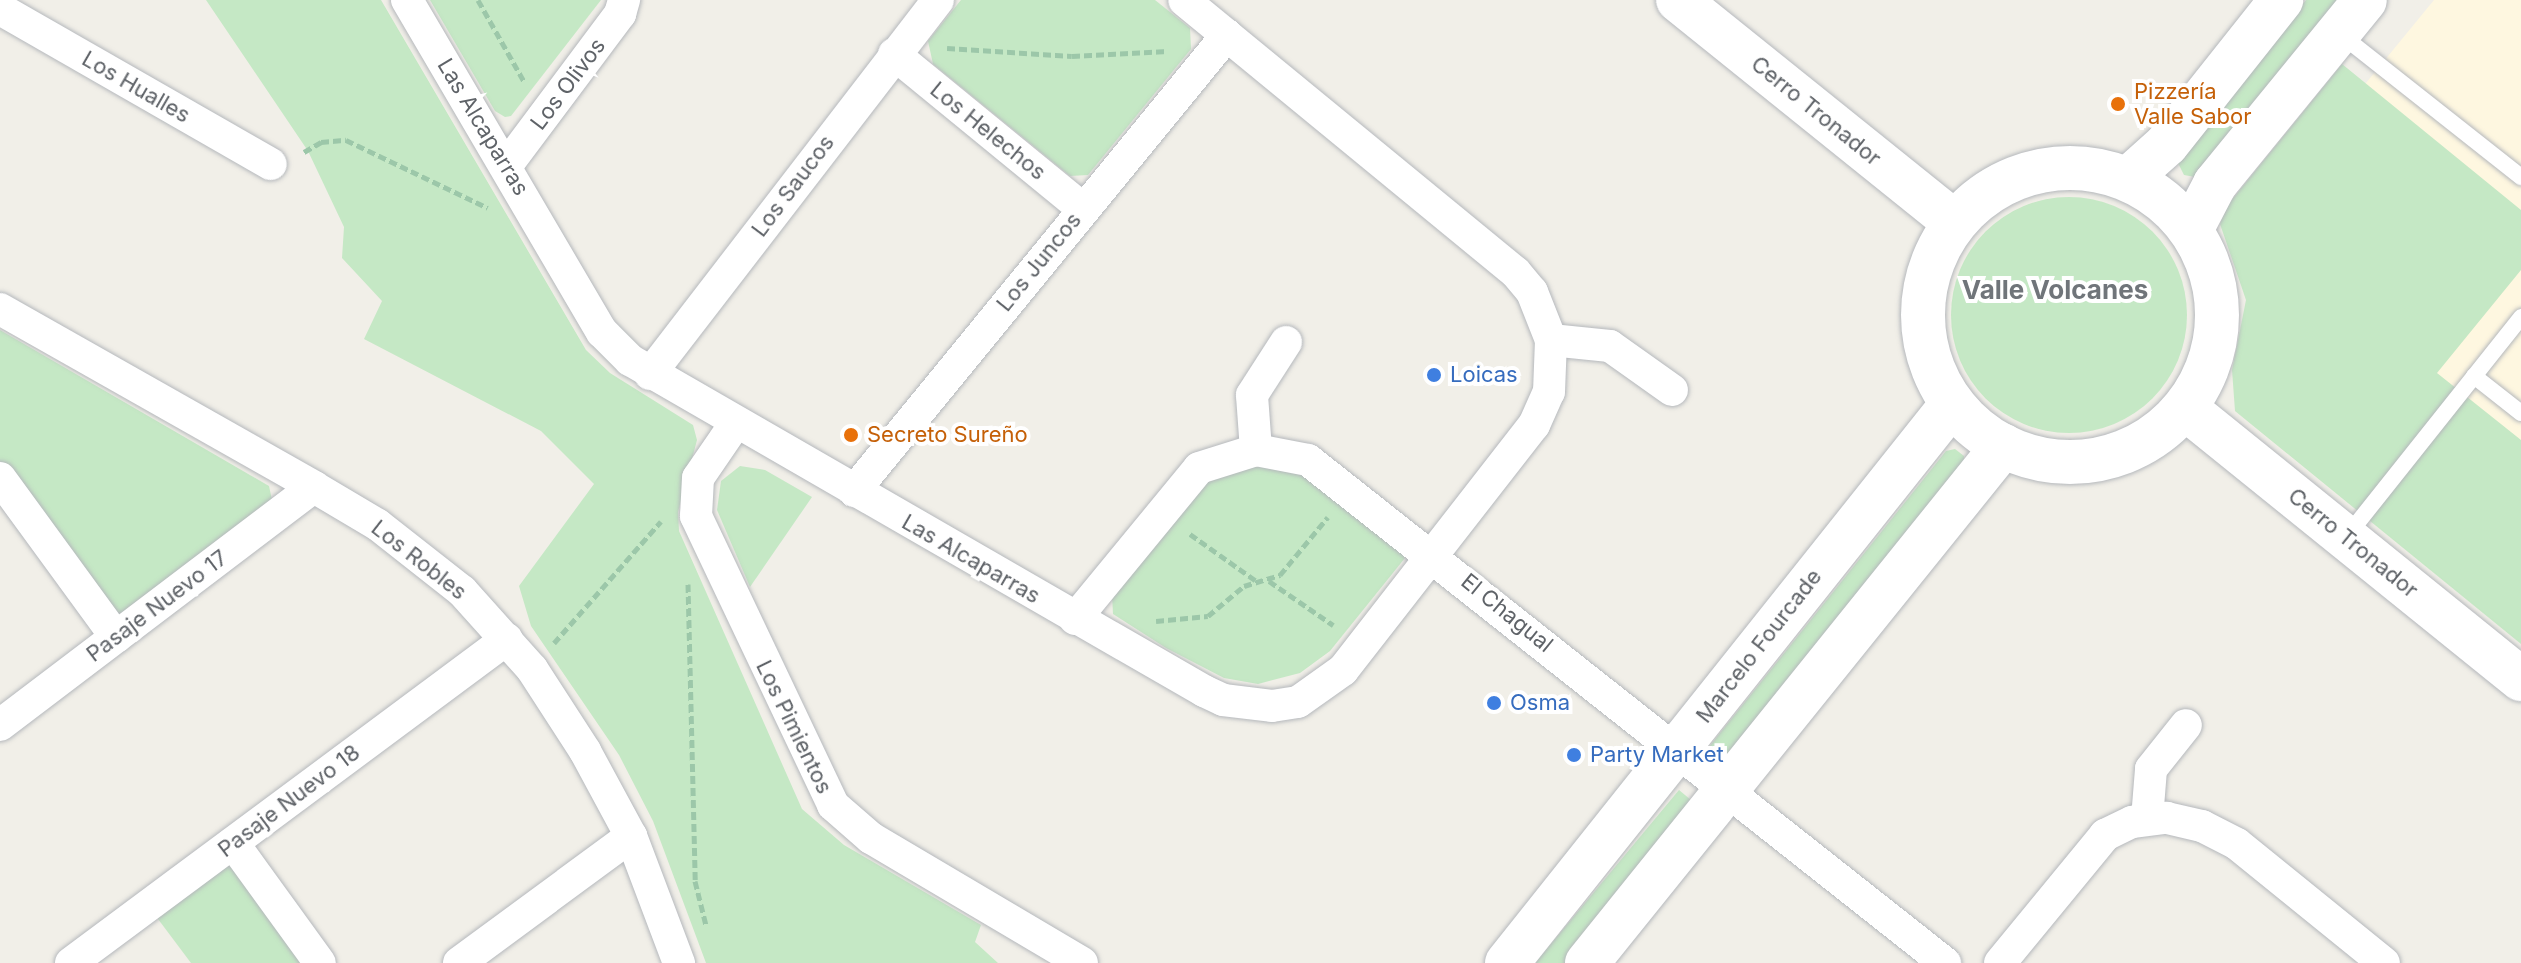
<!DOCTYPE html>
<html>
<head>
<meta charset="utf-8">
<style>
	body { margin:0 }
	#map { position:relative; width:2521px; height:963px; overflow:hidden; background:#f1efe8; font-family:Inter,sans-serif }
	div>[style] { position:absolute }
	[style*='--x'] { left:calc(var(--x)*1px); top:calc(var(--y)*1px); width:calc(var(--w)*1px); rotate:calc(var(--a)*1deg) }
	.commercial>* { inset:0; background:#fef7e0 }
	.green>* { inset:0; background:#c5e8c5 }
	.round { border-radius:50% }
	.path>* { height:5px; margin-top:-2.5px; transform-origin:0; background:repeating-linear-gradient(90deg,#9cc7a9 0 8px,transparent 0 12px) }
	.roads { filter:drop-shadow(0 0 2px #b5b8bc) drop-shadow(0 0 2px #b5b8bc) }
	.lane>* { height:16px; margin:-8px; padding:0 8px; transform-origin:8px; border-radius:8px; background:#fff }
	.street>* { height:32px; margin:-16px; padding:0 16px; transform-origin:16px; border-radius:16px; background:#fff }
	.secondary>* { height:44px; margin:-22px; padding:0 22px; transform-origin:22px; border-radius:22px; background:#fff }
	.secondary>.ring { margin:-22px; padding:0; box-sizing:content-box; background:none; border:44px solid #fff; border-radius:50% }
	.dots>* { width:22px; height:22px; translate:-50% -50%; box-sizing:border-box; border:4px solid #fff; border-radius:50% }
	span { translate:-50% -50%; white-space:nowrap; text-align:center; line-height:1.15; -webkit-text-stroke:8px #fff; paint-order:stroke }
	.street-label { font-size:22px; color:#5f6368 }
	.food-label { font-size:22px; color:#c56008 }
	.left { translate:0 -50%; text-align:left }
	.shop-label { font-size:22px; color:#366cbe }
	.quarter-label { font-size:26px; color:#70757a; font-weight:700 }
</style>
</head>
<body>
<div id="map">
	<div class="commercial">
		<i style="clip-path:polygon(2434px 0,2521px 0,2521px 608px,2257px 216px)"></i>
	</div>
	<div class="green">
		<i style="clip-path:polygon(206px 0,381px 0,586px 350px,610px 373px,693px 425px,697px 440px,678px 512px,679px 531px,802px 809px,844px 845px,981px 925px,975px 942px,998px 963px,706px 963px,653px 821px,619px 755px,531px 626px,519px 586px,594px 484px,541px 431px,364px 339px,382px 301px,342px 258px,344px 227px,308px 151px)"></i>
		<i style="clip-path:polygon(430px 0,601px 0,511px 116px,505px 117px,495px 111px)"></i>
		<i style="clip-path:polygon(961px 0,1155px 0,1190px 28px,1191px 49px,1088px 175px,1070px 176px,933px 64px,928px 41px)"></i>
		<i style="clip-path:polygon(2306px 0,2339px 0,2195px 177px,2184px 175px,2178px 163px)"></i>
		<i style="clip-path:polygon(2342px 64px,2521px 210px,2521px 270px,2437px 373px,2521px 440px,2521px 644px,2235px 411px,2232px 370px,2246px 300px,2220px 224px,2226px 207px)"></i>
		<i class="round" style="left:1951px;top:197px;width:236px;height:236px"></i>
		<i style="clip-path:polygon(0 330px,269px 486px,272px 500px,117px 620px,0 461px)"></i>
		<i style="clip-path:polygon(1955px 449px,1964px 456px,1964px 465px,1723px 762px,1716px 759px,1708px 748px,1946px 451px)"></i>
		<i style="clip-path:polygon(740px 466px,765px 470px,812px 497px,750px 587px,717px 510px,721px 481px)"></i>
		<i style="clip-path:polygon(1271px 466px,1307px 475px,1404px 547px,1405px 558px,1330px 651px,1300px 673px,1258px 684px,1224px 678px,1166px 648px,1113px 614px,1112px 595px,1195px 487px,1238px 467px)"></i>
		<i style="clip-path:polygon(1679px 790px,1691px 800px,1568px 963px,1535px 963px)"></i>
		<i style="clip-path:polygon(234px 857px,310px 963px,191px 963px,155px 915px)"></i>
	</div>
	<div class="path">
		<i style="--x:478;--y:0;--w:95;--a:60.5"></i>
		<i style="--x:947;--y:48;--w:125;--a:3.7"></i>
		<i style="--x:1072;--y:56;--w:96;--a:-3"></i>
		<i style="--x:304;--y:152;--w:20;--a:-30"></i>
		<i style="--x:321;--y:142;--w:25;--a:-5"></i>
		<i style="--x:346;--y:140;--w:157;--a:25.6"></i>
		<i style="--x:1190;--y:534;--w:80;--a:35.3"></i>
		<i style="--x:1269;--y:581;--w:78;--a:34.5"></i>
		<i style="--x:688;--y:584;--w:297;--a:88.6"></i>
		<i style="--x:695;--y:881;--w:45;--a:76"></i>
		<i style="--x:1156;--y:621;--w:52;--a:-5.5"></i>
		<i style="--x:1208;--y:616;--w:47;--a:-39.8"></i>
		<i style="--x:1244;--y:586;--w:38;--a:-17"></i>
		<i style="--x:1280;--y:575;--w:75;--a:-50.4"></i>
		<i style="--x:554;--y:643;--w:162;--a:-48.7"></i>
	</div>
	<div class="roads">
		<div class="lane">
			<i style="--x:2340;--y:34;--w:231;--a:38.3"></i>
			<i style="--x:2474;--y:376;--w:60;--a:38.2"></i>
			<i style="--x:2347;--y:536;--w:280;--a:-51.5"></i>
		</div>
		<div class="street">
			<i style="--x:407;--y:0;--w:385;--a:59.6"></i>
			<i style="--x:602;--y:332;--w:40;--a:45"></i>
			<i style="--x:630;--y:360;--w:663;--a:29.97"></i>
			<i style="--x:1204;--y:691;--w:21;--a:25"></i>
			<i style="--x:1223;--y:700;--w:49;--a:7"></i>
			<i style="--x:1272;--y:706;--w:26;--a:-9"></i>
			<i style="--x:1298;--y:702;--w:55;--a:-35.4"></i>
			<i style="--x:1343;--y:670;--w:311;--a:-52.1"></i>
			<i style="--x:1534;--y:425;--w:36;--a:-66"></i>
			<i style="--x:1549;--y:392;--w:52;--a:-87.8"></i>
			<i style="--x:1551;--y:340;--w:52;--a:-111.6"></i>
			<i style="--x:1532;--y:292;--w:26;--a:-130"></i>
			<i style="--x:1515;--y:272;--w:428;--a:-140.6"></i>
			<i style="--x:0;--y:9;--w:312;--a:29.8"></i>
			<i style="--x:894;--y:54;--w:243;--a:39.3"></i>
			<i style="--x:507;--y:165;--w:189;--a:-53.2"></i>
			<i style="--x:620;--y:14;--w:15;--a:-74"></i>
			<i style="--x:0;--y:309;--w:361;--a:29.5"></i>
			<i style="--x:314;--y:487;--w:74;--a:30.7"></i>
			<i style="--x:378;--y:525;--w:107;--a:38.2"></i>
			<i style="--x:462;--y:591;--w:105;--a:48.1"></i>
			<i style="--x:532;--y:669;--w:98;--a:57.1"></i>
			<i style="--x:585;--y:751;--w:97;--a:61.6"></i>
			<i style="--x:631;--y:836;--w:136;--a:69.3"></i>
			<i style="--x:1551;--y:340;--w:59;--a:5.8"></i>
			<i style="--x:1610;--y:346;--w:76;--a:35.4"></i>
			<i style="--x:650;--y:374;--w:472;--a:-52.4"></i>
			<i style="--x:735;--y:424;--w:65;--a:124.4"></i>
			<i style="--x:698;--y:478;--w:38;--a:93"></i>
			<i style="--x:696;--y:516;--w:320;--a:64.6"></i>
			<i style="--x:833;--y:805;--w:50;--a:41"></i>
			<i style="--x:871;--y:838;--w:245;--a:30.6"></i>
			<i style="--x:1256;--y:450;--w:55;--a:-94.2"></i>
			<i style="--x:1252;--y:395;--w:63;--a:-57.3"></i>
			<i style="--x:0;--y:478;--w:197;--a:53.9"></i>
			<i style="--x:854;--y:491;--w:589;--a:-50.72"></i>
			<i style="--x:1075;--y:619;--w:195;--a:-50.6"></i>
			<i style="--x:1199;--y:468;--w:60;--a:-17.5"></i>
			<i style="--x:1256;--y:450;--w:53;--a:10.9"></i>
			<i style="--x:1308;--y:460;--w:812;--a:38.3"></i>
			<i style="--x:0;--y:725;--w:394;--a:-37.2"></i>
			<i style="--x:2147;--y:819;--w:50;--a:-85.4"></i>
			<i style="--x:2151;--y:769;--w:56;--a:-51.5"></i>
			<i style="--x:233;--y:843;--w:148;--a:54.1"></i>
			<i style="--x:71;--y:963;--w:543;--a:-36.62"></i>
			<i style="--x:459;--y:963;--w:214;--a:-36.4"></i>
			<i style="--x:2000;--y:963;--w:166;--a:-50.6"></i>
			<i style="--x:2105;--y:835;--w:30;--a:-26"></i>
			<i style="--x:2132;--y:822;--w:35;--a:-7"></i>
			<i style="--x:2167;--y:818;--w:36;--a:13"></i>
			<i style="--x:2202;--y:826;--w:39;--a:27"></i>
			<i style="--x:2237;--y:844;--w:189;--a:39"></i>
		</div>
		<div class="secondary">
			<i style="--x:1678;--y:0;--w:354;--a:38.8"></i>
			<i class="ring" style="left:1923px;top:168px;width:250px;height:250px"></i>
			<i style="--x:2128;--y:179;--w:52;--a:-41.9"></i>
			<i style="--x:2167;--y:144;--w:184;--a:-51.6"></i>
			<i style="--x:2191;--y:230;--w:52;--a:-62.4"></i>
			<i style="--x:2215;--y:184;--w:237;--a:-50.8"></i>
			<i style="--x:2185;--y:408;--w:432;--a:38.9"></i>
			<i style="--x:1507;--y:963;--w:714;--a:-51.48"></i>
			<i style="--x:1587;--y:963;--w:664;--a:-51.18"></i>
		</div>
	</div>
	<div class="dots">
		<i style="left:2118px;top:104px;background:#e8710a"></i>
		<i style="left:1434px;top:375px;background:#3f7fe0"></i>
		<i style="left:851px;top:435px;background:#e8710a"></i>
		<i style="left:1494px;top:703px;background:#3f7fe0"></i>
		<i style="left:1574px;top:755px;background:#3f7fe0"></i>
	</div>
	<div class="street-label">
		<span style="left:568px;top:84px;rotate:-53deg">Los Olivos</span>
		<span style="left:136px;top:87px;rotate:30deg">Los Hualles</span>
		<span style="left:1816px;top:111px;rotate:39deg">Cerro Tronador</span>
		<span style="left:483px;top:127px;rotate:59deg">Las Alcaparras</span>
		<span style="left:988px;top:131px;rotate:39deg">Los Helechos</span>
		<span style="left:793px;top:186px;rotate:-53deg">Los Saucos</span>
		<span style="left:1039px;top:262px;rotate:-51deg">Los Juncos</span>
		<span style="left:2353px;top:543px;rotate:39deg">Cerro Tronador</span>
		<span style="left:971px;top:559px;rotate:30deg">Las Alcaparras</span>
		<span style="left:419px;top:560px;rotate:38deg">Los Robles</span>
		<span style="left:157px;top:606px;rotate:-37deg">Pasaje Nuevo 17</span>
		<span style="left:1507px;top:613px;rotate:39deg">El Chagual</span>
		<span style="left:1759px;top:646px;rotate:-52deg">Marcelo Fourcade</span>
		<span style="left:794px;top:727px;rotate:64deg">Los Pimientos</span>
		<span style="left:289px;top:801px;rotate:-37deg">Pasaje Nuevo 18</span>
	</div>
	<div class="food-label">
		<span class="left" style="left:2134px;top:104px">Pizzería<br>Valle Sabor</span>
		<span class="left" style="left:867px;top:435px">Secreto Sureño</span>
	</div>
	<div class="shop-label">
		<span class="left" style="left:1450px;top:375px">Loicas</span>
		<span class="left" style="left:1510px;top:703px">Osma</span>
		<span class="left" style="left:1590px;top:755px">Party Market</span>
	</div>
	<div class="quarter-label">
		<span style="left:2055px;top:290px">Valle Volcanes</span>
	</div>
</div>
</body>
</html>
